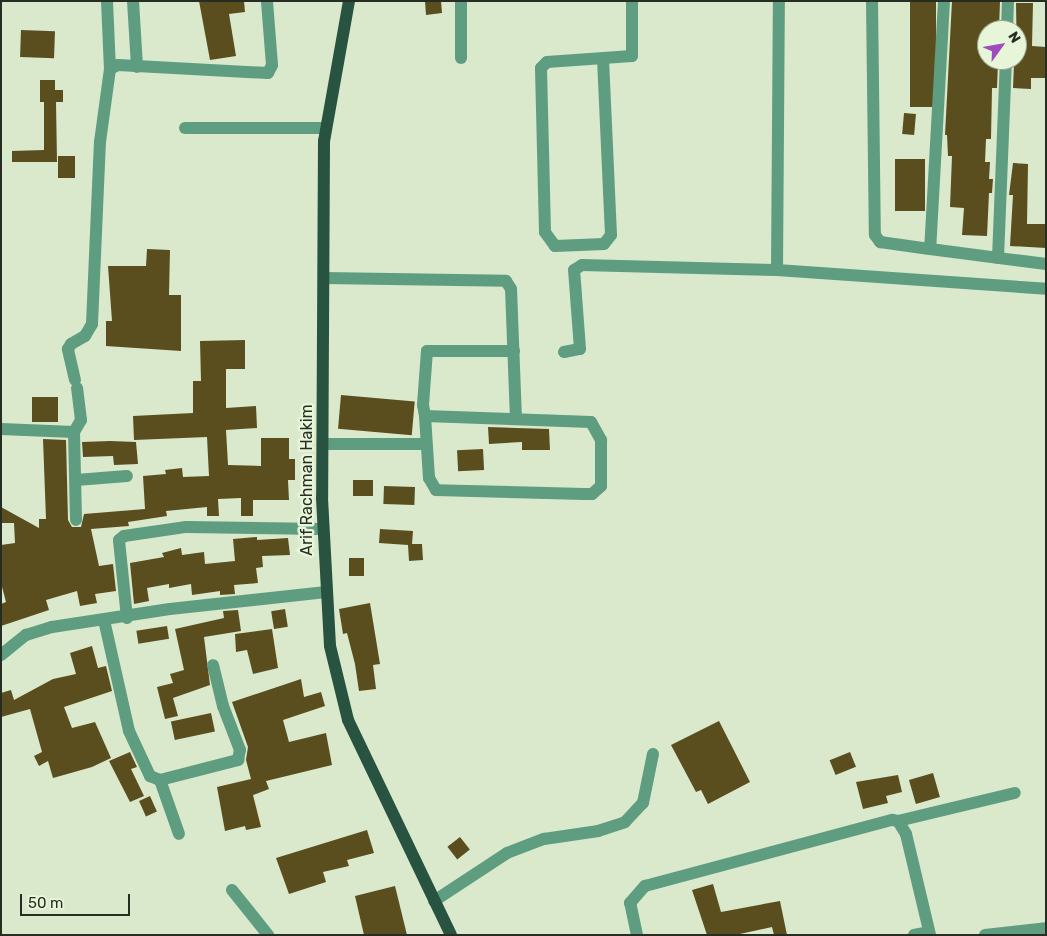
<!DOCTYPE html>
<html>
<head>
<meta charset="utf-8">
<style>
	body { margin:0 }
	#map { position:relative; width:1047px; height:936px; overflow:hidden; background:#dae8cc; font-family:Rubik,sans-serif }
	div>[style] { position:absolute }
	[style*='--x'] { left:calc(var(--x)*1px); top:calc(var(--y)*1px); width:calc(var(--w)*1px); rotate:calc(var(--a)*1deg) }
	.building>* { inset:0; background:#5b4e1e; transform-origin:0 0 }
	.street>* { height:12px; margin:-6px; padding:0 6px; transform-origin:6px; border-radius:6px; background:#5e9d80 }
	.primary>* { height:12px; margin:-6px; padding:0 6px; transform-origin:6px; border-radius:6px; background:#275340 }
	span { translate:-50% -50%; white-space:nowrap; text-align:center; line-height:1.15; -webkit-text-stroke:5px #e7f5d9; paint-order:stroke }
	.street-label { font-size:16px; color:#282d23 }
	.frame { position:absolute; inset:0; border:2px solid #282d23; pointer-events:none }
	.north { position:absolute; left:977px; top:20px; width:50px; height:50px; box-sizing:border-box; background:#e7f5d9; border:1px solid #9ba590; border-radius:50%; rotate:58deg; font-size:14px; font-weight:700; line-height:20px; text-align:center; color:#282d23 }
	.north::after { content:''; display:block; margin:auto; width:18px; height:22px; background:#9f4dbc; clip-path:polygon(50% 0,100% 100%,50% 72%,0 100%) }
	.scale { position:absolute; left:20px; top:894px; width:110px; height:22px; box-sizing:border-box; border:2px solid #282d23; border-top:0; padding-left:6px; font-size:15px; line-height:18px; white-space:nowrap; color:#282d23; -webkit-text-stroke:4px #e7f5d9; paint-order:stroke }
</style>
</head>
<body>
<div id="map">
	<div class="building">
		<i style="clip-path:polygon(199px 1px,244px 1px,245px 12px,229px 14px,236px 56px,210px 60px)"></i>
		<i style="clip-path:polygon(425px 1px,441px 1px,442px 13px,426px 15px)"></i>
		<i style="left:910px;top:1px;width:26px;height:106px"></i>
		<i style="clip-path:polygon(952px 1px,1000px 1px,999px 30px,987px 30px,987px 60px,998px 63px,997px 88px,992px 88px,991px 139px,986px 139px,985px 162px,990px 162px,989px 179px,993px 179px,992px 193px,989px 193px,987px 236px,962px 235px,964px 208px,950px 207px,952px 156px,948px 156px,947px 135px,945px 135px)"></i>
		<i style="clip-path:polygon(1016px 3px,1033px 3px,1032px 46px,1046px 47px,1046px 78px,1031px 78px,1031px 89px,1013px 88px,1014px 64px,1017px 64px)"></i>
		<i style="left:21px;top:30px;width:34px;height:27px;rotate:2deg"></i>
		<i style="clip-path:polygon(40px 80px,55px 80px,55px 90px,63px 90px,63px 102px,56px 102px,57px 162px,12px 162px,12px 151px,44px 150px,44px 102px,40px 102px)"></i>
		<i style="left:904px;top:113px;width:12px;height:21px;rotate:5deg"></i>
		<i style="left:58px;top:156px;width:17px;height:22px"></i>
		<i style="left:895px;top:159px;width:30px;height:52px"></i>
		<i style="clip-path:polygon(1013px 163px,1028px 164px,1027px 224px,1046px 224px,1046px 248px,1010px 246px,1013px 195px,1009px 195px)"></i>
		<i style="clip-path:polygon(147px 249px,170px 250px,169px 295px,181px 295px,181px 351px,106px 346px,106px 321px,112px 321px,108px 266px,146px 266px)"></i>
		<i style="clip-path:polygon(245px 340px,245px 369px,226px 369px,226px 408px,256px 406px,257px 428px,226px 430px,228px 465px,261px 466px,261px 438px,289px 438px,289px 459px,295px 459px,295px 480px,288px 480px,289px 500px,253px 500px,253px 516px,241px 516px,241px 498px,218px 499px,219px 516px,207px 516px,207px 507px,166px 511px,167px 516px,128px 522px,129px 526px,91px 529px,99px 566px,113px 564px,116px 591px,95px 594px,97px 603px,80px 606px,77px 591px,46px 600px,49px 610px,1px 626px,1px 604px,6px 602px,1px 583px,1px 545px,15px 543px,14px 523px,1px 523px,1px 507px,39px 528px,39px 519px,46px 519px,43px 439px,66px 440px,68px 520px,72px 527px,81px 527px,84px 514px,145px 509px,143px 476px,166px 474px,165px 470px,182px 468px,183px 477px,209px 476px,207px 437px,134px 440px,133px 416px,193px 413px,193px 381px,201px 381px,200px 341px)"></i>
		<i style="left:341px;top:395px;width:74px;height:34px;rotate:5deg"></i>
		<i style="left:32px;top:397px;width:26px;height:25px"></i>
		<i style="clip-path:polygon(488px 427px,549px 429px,550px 450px,522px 450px,522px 442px,489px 444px)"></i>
		<i style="clip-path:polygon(110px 441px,136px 442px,138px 464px,114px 465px,113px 456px,83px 457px,82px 442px)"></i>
		<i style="left:483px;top:449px;width:21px;height:26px;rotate:87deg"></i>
		<i style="left:353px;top:480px;width:20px;height:16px"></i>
		<i style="left:384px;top:486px;width:31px;height:18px;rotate:2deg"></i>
		<i style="clip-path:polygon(380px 529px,413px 531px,412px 544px,422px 544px,423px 560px,409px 561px,408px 545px,379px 543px)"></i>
		<i style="clip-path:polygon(257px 537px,257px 540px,288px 538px,290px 555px,262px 556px,263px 567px,256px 568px,258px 583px,234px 585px,235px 594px,220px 595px,220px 591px,192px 595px,191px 584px,169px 588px,169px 584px,147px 588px,149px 601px,134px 604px,130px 563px,164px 557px,162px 553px,181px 548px,182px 555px,204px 552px,205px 564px,235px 561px,233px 539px)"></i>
		<i style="left:349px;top:558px;width:15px;height:18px"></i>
		<i style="clip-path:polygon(370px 603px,380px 664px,373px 665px,376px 689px,359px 691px,355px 664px,347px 633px,343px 634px,339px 609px)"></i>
		<i style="left:285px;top:609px;width:18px;height:14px;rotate:81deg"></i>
		<i style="clip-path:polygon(238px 610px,241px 631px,204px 637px,210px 685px,173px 698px,178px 716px,165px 719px,157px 687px,173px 683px,170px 674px,184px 670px,175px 629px,224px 618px,223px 611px)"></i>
		<i style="left:167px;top:626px;width:13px;height:31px;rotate:81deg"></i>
		<i style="clip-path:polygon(272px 629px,278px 668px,253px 674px,247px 650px,236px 652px,235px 634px)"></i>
		<i style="clip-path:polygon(92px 646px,98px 668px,106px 666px,112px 691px,64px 707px,72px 728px,95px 722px,111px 758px,92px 767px,53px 778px,48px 761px,39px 766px,34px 756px,42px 752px,30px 709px,1px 717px,1px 693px,11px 690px,14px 700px,53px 679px,76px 674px,70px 653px)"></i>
		<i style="clip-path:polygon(301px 679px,304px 697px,321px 692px,325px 706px,283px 720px,289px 742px,326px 733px,332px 765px,266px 781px,269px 789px,253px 795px,261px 827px,246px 830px,245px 826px,225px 831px,217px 787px,251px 779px,246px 760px,248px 747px,232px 702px)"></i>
		<i style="left:211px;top:713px;width:19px;height:41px;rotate:78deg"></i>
		<i style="clip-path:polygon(719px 721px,750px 782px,708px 804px,701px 790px,696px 792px,671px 745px)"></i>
		<i style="clip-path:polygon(130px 752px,137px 767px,131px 769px,144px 796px,130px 802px,109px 761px)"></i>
		<i style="left:850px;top:752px;width:16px;height:22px;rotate:68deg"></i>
		<i style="left:933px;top:773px;width:25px;height:25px;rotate:74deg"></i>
		<i style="clip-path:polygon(898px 775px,902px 792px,886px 796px,888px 803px,863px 809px,856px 782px)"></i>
		<i style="left:150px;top:796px;width:17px;height:12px;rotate:66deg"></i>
		<i style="clip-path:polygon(367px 830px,374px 853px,347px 860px,349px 866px,323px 872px,326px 882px,289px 894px,276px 858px)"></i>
		<i style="left:460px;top:837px;width:16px;height:16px;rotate:52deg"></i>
		<i style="clip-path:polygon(713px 884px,721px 912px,780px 901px,787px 935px,774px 935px,772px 927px,735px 935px,707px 935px,692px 890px)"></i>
		<i style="clip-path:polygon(395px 886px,407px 935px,364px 935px,355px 896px)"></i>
	</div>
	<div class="street">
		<i style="--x:107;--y:1;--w:68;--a:87.5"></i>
		<i style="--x:133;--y:1;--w:66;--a:86.5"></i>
		<i style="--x:461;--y:1;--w:57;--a:90"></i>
		<i style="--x:872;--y:1;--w:234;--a:89.3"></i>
		<i style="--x:875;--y:235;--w:9;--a:54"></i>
		<i style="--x:880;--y:242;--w:50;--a:8"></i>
		<i style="--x:944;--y:1;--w:248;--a:93.2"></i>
		<i style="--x:930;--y:249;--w:117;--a:7.4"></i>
		<i style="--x:1007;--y:30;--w:29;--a:-88"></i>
		<i style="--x:603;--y:59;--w:176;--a:87.4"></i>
		<i style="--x:611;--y:235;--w:11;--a:128"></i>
		<i style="--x:604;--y:244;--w:49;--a:177.7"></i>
		<i style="--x:555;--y:246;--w:17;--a:-126"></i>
		<i style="--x:545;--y:232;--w:164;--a:-91.4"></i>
		<i style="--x:541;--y:68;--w:8;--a:-45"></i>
		<i style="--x:547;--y:62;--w:85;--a:-4"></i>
		<i style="--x:632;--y:56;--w:55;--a:-90"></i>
		<i style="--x:185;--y:128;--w:141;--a:0"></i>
		<i style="--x:998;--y:258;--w:198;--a:-87.7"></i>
		<i style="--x:777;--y:270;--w:269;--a:-89.6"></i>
		<i style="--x:324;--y:278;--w:182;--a:0.9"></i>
		<i style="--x:506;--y:281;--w:9;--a:58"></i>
		<i style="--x:511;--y:289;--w:129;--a:87.8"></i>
		<i style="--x:564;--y:352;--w:16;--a:-11"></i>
		<i style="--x:580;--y:349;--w:79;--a:-94.3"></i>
		<i style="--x:574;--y:270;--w:9;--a:-32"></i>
		<i style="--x:582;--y:265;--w:195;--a:1.5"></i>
		<i style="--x:777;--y:270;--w:270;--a:4"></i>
		<i style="--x:75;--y:380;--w:32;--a:-103"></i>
		<i style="--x:68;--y:349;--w:6;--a:-59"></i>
		<i style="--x:71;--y:344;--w:16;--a:-30"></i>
		<i style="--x:85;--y:336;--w:14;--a:-60"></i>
		<i style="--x:92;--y:324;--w:182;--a:-87.5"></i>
		<i style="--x:100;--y:142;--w:74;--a:-82.2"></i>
		<i style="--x:110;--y:69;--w:9;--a:-27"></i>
		<i style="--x:118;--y:65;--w:150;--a:3.1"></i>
		<i style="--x:268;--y:73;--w:9;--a:-63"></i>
		<i style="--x:272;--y:65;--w:64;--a:-94.5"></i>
		<i style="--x:425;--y:416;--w:166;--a:2.1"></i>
		<i style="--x:591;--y:422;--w:21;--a:61"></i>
		<i style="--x:601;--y:440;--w:46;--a:90"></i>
		<i style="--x:601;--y:486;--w:12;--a:138"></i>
		<i style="--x:592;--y:494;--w:8;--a:180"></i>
		<i style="--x:584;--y:494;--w:148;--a:-178.5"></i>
		<i style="--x:436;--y:490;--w:14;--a:-120"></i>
		<i style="--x:429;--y:478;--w:62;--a:-93.7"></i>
		<i style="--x:425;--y:416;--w:11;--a:-100"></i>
		<i style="--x:423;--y:405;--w:54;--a:-85.8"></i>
		<i style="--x:427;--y:351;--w:87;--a:0"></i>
		<i style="--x:1;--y:429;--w:73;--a:2.4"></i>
		<i style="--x:74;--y:432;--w:14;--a:-60"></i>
		<i style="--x:81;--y:420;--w:32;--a:-97"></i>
		<i style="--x:74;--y:432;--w:88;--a:88.7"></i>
		<i style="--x:323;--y:444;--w:102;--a:0"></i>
		<i style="--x:76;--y:480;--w:51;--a:-4.5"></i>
		<i style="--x:127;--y:618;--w:78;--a:-95.9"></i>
		<i style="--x:119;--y:540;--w:6;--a:-39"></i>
		<i style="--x:124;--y:536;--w:63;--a:-8.3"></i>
		<i style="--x:186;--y:527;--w:137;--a:0.8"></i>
		<i style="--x:104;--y:620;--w:114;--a:77.3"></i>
		<i style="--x:129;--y:731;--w:50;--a:65"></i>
		<i style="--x:150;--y:776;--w:11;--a:22"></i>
		<i style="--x:160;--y:780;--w:81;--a:-14.4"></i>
		<i style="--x:238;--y:760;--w:10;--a:-79"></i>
		<i style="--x:240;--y:750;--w:47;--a:-111.1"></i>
		<i style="--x:223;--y:706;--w:42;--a:-103.7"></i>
		<i style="--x:1;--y:655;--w:32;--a:-39"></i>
		<i style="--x:26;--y:635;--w:27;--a:-17"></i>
		<i style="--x:52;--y:627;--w:119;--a:-8.7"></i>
		<i style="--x:170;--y:609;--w:157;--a:-6.2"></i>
		<i style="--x:160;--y:780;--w:57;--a:70.6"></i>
		<i style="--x:898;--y:821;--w:120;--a:-13.5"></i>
		<i style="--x:232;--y:890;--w:58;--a:51.3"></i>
		<i style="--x:434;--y:901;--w:87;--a:-33.3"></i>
		<i style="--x:507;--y:853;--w:40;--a:-21"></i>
		<i style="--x:544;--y:839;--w:55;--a:-8.4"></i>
		<i style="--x:598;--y:831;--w:28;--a:-18"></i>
		<i style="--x:625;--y:822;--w:26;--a:-47"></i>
		<i style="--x:643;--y:803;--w:50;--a:-78.5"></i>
		<i style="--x:637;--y:935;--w:33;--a:-102"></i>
		<i style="--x:630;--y:903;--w:23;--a:-49"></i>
		<i style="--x:645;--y:886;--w:256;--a:-15"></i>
		<i style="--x:892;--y:820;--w:6;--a:9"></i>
		<i style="--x:898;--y:821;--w:15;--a:58"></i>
		<i style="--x:906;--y:834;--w:104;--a:76.6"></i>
		<i style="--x:914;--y:935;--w:15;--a:-11"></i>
		<i style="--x:985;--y:935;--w:61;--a:-6.5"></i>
	</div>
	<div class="primary">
		<i style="--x:349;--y:1;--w:142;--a:100.1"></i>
		<i style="--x:324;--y:141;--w:357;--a:90.3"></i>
		<i style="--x:322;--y:498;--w:148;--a:86.9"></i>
		<i style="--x:330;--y:646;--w:76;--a:76.3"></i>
		<i style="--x:348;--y:720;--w:238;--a:64.4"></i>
	</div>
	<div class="street-label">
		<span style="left:307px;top:480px;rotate:-90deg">Arif Rachman Hakim</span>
	</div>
	<div class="frame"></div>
	<div class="north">N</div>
	<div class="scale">50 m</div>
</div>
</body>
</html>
